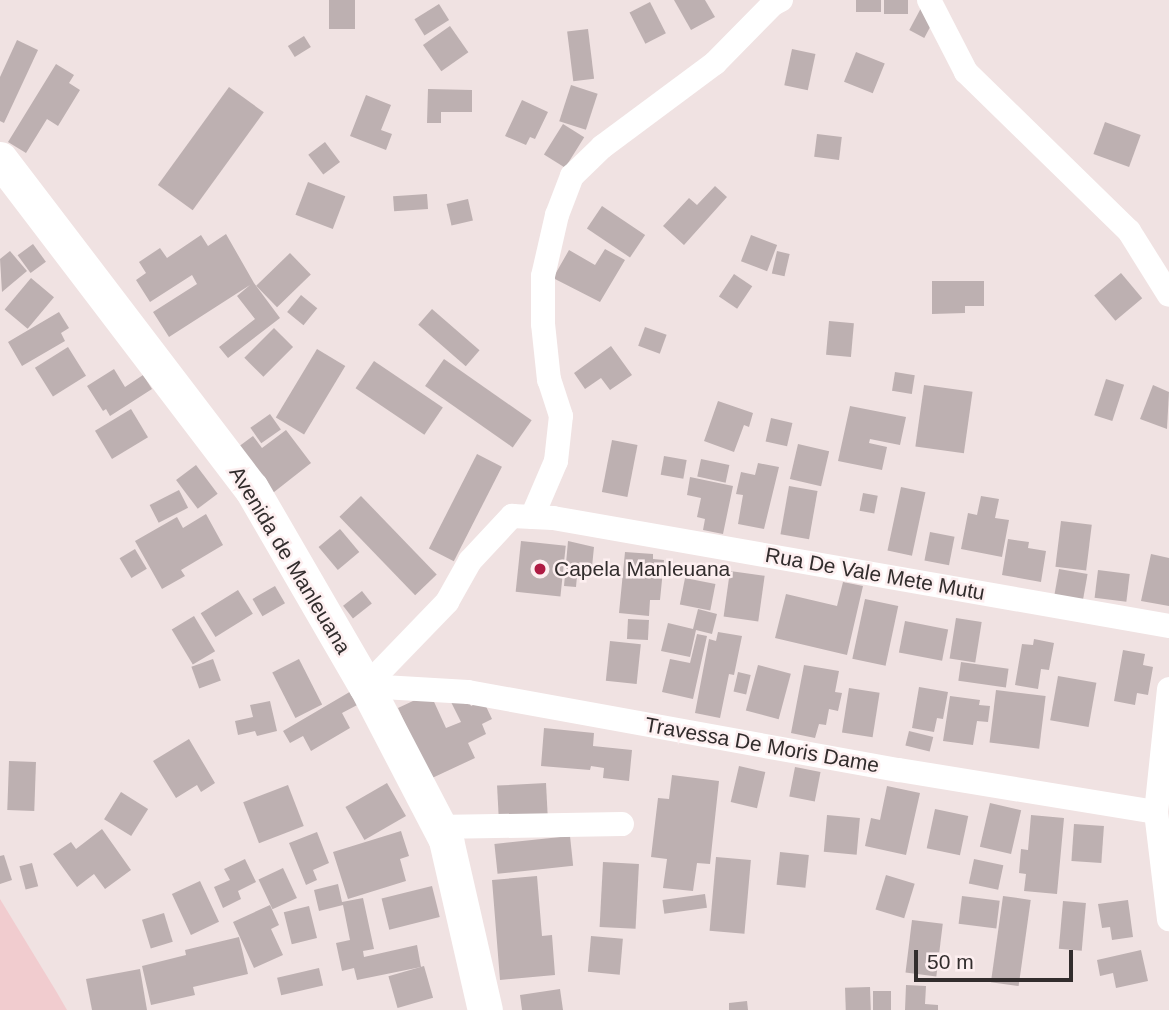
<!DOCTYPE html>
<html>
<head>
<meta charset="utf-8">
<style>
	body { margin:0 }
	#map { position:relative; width:1169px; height:1010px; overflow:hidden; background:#f0e2e2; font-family:Helvetica,sans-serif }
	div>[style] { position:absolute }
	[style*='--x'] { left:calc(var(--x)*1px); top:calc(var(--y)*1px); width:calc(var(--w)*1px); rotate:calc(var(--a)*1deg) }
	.green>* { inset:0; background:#f1cccf }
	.building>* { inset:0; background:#bdb0b1; transform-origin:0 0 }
	.street>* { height:24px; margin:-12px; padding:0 12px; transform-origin:12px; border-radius:12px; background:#fff }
	.secondary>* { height:35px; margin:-17.5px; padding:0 17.5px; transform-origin:17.5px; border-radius:17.5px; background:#fff }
	.dots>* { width:19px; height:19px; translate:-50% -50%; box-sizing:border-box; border:4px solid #fdeff0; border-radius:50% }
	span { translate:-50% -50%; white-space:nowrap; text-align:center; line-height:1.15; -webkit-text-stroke:5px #fdeff0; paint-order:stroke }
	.street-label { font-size:21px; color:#322d2d }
	.poi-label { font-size:21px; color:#322d2d }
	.left { translate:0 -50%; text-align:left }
	.scale { position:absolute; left:914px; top:950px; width:159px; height:32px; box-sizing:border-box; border:4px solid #322d2d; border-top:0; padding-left:9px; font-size:21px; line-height:24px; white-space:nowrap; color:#322d2d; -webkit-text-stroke:5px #fdeff0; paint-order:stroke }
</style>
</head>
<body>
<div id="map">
	<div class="green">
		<i style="clip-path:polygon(0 899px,56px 991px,67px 1010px,0 1010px)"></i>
	</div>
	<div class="building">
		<i style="left:329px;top:0;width:26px;height:29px"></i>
		<i style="clip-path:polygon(674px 0,705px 0,715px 17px,691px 30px)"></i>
		<i style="left:856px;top:0;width:25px;height:12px"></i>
		<i style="left:884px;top:0;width:24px;height:14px"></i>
		<i style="left:650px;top:2px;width:35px;height:23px;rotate:63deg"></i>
		<i style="left:439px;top:4px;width:19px;height:29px;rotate:58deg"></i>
		<i style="left:921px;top:8px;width:17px;height:25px;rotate:28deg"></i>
		<i style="left:450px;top:26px;width:32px;height:33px;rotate:55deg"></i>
		<i style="left:588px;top:29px;width:50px;height:21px;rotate:83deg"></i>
		<i style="left:304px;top:36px;width:13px;height:19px;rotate:58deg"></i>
		<i style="clip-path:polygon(17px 40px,38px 50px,4px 123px,0 121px,0 77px)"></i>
		<i style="left:792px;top:49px;width:24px;height:37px;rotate:12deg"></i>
		<i style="left:856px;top:52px;width:31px;height:32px;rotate:22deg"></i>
		<i style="clip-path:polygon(56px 64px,74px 75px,69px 83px,80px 90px,58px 126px,47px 119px,26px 153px,8px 142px)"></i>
		<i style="left:571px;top:85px;width:28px;height:38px;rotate:18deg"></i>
		<i style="left:229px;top:87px;width:43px;height:121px;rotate:36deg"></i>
		<i style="clip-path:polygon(428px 89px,472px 90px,472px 112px,441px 112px,441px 123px,427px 123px)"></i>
		<i style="clip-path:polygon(366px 95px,391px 105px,381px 130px,392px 134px,386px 150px,350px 136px)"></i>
		<i style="clip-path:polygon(522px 100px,548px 112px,535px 139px,530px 137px,526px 145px,505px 136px)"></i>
		<i style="left:1105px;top:122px;width:38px;height:34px;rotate:20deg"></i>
		<i style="left:563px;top:124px;width:25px;height:36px;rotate:32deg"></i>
		<i style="left:817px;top:134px;width:25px;height:23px;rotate:7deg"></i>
		<i style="left:325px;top:142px;width:25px;height:21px;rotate:53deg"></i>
		<i style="left:308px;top:182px;width:40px;height:35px;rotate:21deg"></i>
		<i style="clip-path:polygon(715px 186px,727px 197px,684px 245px,663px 226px,689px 198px,697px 205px)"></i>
		<i style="left:427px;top:194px;width:15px;height:34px;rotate:86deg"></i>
		<i style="left:468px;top:199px;width:22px;height:22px;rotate:77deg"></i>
		<i style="left:602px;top:206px;width:52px;height:27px;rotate:34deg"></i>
		<i style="clip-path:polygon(226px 234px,254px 283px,280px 318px,228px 358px,219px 347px,255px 319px,237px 296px,250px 285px,169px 337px,153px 312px,197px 284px,192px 275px,150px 302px,136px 280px,146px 273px,139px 262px,160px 248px,167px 258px,201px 235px,208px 246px)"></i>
		<i style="left:751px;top:235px;width:28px;height:28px;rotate:21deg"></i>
		<i style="left:33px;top:244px;width:22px;height:19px;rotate:54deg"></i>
		<i style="clip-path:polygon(605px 249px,625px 260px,600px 302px,553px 278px,569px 250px,595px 265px)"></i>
		<i style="clip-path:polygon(10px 251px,27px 271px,2px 292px,0 259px)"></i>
		<i style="left:777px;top:251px;width:13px;height:23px;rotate:13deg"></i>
		<i style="left:290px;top:253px;width:30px;height:47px;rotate:46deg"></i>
		<i style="left:1121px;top:273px;width:33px;height:35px;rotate:50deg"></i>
		<i style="left:734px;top:274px;width:22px;height:27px;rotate:34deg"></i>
		<i style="left:31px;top:278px;width:30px;height:41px;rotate:40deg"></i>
		<i style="clip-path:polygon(932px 281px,984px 281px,984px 306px,965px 306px,965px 313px,932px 314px)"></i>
		<i style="left:301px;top:295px;width:21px;height:22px;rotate:39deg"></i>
		<i style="left:432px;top:309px;width:63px;height:21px;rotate:41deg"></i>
		<i style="clip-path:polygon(59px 312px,69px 328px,61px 333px,65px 341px,22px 366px,8px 342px)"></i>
		<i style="left:829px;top:321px;width:25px;height:34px;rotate:5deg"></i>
		<i style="left:645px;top:327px;width:23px;height:20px;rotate:20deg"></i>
		<i style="left:274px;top:328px;width:27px;height:42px;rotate:45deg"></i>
		<i style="clip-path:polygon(611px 346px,632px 375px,610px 390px,601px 378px,585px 389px,574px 373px)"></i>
		<i style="left:68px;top:347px;width:34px;height:39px;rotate:58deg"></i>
		<i style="left:317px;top:349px;width:33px;height:80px;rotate:31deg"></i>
		<i style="left:444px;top:359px;width:107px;height:33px;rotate:35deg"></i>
		<i style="left:374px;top:361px;width:83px;height:33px;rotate:34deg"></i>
		<i style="clip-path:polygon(114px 369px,125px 387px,143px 375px,152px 389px,110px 416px,106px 409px,103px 411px,87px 386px)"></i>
		<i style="left:895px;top:372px;width:20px;height:19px;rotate:9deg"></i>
		<i style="left:1106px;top:379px;width:19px;height:38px;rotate:18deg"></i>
		<i style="left:924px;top:385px;width:49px;height:62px;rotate:8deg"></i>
		<i style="clip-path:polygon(1153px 385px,1169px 392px,1167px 429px,1140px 419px)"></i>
		<i style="clip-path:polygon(718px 401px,753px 413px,749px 427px,744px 425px,734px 452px,704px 441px)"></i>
		<i style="clip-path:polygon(850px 406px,906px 417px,900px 445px,870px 439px,869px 443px,887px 447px,882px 470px,838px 461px)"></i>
		<i style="left:131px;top:409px;width:33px;height:42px;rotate:59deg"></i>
		<i style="left:270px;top:414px;width:19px;height:24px;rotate:55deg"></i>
		<i style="left:771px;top:418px;width:22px;height:24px;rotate:13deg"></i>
		<i style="clip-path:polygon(286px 430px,311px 463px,269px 496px,234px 450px,253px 436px,262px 448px)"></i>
		<i style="left:612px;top:440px;width:26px;height:53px;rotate:11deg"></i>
		<i style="left:798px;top:444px;width:32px;height:36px;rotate:13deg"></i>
		<i style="left:477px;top:454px;width:28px;height:106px;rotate:27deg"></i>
		<i style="left:664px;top:456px;width:23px;height:19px;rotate:10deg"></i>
		<i style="left:701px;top:459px;width:29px;height:18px;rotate:12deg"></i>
		<i style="clip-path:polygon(758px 463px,779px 467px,764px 529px,738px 524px,743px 495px,736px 494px,741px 472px,755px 475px)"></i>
		<i style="left:196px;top:465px;width:36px;height:25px;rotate:53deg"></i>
		<i style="clip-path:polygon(690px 477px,733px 486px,723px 534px,703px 530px,705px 519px,697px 517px,701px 498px,687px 495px)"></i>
		<i style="left:789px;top:486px;width:29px;height:49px;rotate:10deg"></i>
		<i style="left:901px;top:487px;width:25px;height:65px;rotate:12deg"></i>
		<i style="left:179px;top:490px;width:20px;height:33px;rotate:63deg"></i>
		<i style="left:863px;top:493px;width:15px;height:18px;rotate:11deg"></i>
		<i style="left:361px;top:496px;width:109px;height:30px;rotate:46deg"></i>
		<i style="clip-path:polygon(981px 496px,999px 499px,995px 518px,1009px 520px,1002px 557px,961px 549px,968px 513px,977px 515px)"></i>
		<i style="clip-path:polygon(206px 514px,223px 545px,181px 570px,185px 576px,162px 589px,135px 541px,177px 517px,183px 528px)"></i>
		<i style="left:1061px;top:521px;width:31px;height:46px;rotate:7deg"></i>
		<i style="left:340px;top:529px;width:30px;height:28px;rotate:50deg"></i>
		<i style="left:930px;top:532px;width:25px;height:29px;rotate:11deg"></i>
		<i style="clip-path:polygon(1008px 539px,1029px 542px,1028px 548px,1046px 551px,1041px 582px,1002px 575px)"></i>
		<i style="left:521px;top:541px;width:45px;height:51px;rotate:6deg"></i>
		<i style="clip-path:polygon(568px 541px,594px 547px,591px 577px,577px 576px,576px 587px,564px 586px)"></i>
		<i style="left:135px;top:549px;width:23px;height:18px;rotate:59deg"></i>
		<i style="clip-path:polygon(625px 552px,653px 554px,653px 559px,664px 560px,660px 600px,650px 600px,649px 616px,619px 613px)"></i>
		<i style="clip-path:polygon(1151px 554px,1169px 558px,1169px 606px,1141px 601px)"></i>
		<i style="left:1059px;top:569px;width:29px;height:29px;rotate:10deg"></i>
		<i style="left:1098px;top:570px;width:32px;height:28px;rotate:7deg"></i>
		<i style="left:730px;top:571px;width:35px;height:46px;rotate:8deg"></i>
		<i style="left:685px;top:578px;width:31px;height:27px;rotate:11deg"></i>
		<i style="clip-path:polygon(843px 582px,863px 586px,847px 655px,775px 638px,786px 594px,837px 606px)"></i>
		<i style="left:275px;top:586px;width:20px;height:26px;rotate:60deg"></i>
		<i style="left:238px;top:590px;width:28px;height:44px;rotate:58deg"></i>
		<i style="left:362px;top:591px;width:16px;height:24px;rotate:52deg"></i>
		<i style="left:865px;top:599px;width:34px;height:61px;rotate:12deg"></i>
		<i style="clip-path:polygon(698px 609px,717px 614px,712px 634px,696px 630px,690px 657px,661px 651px,668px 623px,693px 629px)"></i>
		<i style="left:194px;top:616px;width:41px;height:26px;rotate:59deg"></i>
		<i style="left:956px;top:618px;width:26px;height:41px;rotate:9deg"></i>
		<i style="left:628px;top:619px;width:21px;height:20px;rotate:3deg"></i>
		<i style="left:905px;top:621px;width:44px;height:32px;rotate:11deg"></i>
		<i style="clip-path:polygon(718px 632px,742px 636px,734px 675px,729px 674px,720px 718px,695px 713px,709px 639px,716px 641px)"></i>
		<i style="clip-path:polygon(697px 634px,707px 636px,693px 699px,662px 692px,670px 659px,690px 663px)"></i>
		<i style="clip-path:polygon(1034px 639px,1054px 643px,1049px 670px,1041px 669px,1038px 689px,1015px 685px,1022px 644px,1033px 645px)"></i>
		<i style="left:610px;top:641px;width:31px;height:40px;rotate:6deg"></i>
		<i style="clip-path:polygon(1123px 650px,1145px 654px,1143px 665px,1153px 667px,1148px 695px,1137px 693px,1135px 705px,1114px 701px)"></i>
		<i style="left:213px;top:659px;width:23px;height:23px;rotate:70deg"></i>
		<i style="left:299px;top:659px;width:51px;height:30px;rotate:63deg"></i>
		<i style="left:961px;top:662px;width:48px;height:19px;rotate:8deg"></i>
		<i style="left:758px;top:665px;width:34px;height:47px;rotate:15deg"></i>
		<i style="clip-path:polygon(804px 665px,839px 671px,835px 692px,842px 693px,838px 711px,829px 709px,826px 725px,819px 724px,815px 738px,791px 733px)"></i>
		<i style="left:738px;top:672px;width:13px;height:20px;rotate:13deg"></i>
		<i style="left:1058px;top:676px;width:39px;height:45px;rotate:10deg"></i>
		<i style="clip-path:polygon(919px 687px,948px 692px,943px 719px,937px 718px,934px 732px,912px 728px)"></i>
		<i style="left:849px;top:688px;width:31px;height:45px;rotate:9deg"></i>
		<i style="clip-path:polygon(353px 690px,361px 703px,342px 713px,350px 728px,311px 751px,303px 736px,290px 743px,283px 731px)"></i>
		<i style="left:996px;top:690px;width:50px;height:53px;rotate:7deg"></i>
		<i style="clip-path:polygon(430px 693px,446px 728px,461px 722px,451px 702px,466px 695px,471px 706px,483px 700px,492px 719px,482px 724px,486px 734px,468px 743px,475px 758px,430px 779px,398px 708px)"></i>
		<i style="clip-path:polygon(950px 696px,980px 700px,979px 705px,990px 706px,988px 722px,977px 721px,973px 745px,943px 741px)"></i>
		<i style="clip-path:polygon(270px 701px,277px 731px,257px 736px,255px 731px,238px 735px,235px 721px,253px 717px,250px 705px)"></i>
		<i style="clip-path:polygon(544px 728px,594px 733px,593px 746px,632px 750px,629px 781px,603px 778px,604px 768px,591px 766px,590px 770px,541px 766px)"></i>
		<i style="left:909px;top:731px;width:25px;height:15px;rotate:14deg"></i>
		<i style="clip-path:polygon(189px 739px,215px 783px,201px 792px,197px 785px,176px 798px,153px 761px)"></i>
		<i style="left:9px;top:761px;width:27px;height:49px;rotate:2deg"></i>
		<i style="left:739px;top:766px;width:27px;height:37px;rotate:13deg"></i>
		<i style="left:795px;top:767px;width:26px;height:30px;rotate:11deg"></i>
		<i style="clip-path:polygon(672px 775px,719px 781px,710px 864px,697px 863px,693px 891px,663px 888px,667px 859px,651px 857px,658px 798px,669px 799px)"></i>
		<i style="left:387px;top:783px;width:38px;height:48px;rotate:60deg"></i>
		<i style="left:546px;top:783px;width:36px;height:49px;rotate:87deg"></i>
		<i style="left:288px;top:785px;width:44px;height:48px;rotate:69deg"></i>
		<i style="clip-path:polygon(887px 786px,920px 793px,906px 855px,865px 846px,871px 818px,880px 820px)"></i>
		<i style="left:121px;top:792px;width:32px;height:32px;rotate:32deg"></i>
		<i style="left:990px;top:803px;width:32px;height:45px;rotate:13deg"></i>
		<i style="left:935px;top:809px;width:34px;height:40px;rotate:12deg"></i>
		<i style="left:827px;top:815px;width:33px;height:37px;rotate:5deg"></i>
		<i style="clip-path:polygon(1031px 815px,1064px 818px,1057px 894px,1024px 891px,1026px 874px,1019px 873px,1021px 849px,1028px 850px)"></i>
		<i style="left:1074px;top:824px;width:30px;height:37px;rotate:4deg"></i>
		<i style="clip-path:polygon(102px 829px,131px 870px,105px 889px,94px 874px,77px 887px,53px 854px,71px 842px,76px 849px)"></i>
		<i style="clip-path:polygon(401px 831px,409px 856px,400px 859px,406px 881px,348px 899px,333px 852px)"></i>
		<i style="clip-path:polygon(317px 832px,329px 863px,313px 870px,317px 880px,306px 885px,289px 843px)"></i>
		<i style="left:570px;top:836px;width:30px;height:76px;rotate:84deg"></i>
		<i style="left:780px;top:852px;width:29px;height:33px;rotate:6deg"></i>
		<i style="clip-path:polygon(4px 855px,12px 880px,0 884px,0 856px)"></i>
		<i style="left:716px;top:857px;width:35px;height:74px;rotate:5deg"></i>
		<i style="clip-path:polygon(245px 859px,256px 882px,238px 891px,241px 899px,223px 908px,214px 887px,230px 880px,224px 869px)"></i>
		<i style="left:974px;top:859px;width:30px;height:25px;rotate:12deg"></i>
		<i style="left:603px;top:862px;width:36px;height:65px;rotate:3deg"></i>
		<i style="left:32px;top:863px;width:24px;height:13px;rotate:75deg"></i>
		<i style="left:283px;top:868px;width:33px;height:27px;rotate:65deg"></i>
		<i style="left:886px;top:875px;width:30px;height:36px;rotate:17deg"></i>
		<i style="clip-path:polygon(537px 876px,542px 936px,552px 935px,555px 975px,500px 980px,492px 880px)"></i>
		<i style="left:200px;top:881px;width:45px;height:31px;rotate:65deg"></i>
		<i style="clip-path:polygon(338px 884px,342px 902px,363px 898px,374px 949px,363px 951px,364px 957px,417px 945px,421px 967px,357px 980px,354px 968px,342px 971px,336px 943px,350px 940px,343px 905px,319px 911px,314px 890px)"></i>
		<i style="left:432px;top:886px;width:32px;height:52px;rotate:76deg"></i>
		<i style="left:705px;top:894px;width:14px;height:43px;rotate:82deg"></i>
		<i style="left:962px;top:896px;width:38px;height:28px;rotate:7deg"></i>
		<i style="left:1003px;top:896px;width:28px;height:87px;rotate:8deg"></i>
		<i style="clip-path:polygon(1128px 900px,1133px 937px,1112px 940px,1110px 927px,1102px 928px,1098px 904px)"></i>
		<i style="left:1063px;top:901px;width:23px;height:48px;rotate:5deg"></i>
		<i style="clip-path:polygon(270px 905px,279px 925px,271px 929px,283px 955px,254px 968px,233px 922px)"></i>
		<i style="left:309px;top:906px;width:33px;height:26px;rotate:76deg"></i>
		<i style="left:164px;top:913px;width:30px;height:23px;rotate:73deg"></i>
		<i style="left:912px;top:920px;width:31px;height:53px;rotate:7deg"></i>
		<i style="left:591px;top:936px;width:32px;height:36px;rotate:5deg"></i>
		<i style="clip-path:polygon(239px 937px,248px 974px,193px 987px,195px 995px,151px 1005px,142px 966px,186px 955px,185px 950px)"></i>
		<i style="clip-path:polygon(1141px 950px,1148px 981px,1116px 988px,1113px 973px,1100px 976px,1097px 960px)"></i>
		<i style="left:424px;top:966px;width:33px;height:37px;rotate:74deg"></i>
		<i style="left:319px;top:968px;width:18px;height:43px;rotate:77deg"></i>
		<i style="clip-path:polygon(140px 969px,147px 1010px,92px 1010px,86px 979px)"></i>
		<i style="clip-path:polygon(906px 985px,926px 986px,925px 1004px,938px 1005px,938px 1010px,905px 1010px)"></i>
		<i style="left:870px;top:987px;width:23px;height:25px;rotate:88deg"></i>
		<i style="clip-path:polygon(560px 989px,563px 1010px,522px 1010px,520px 995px)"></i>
		<i style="left:891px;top:991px;width:19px;height:18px;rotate:90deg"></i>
		<i style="clip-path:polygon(747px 1001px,748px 1010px,729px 1010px,729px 1003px)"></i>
	</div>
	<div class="street">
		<i style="--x:929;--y:0;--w:81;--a:62.8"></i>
		<i style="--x:966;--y:72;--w:228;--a:44.3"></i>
		<i style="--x:1129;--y:231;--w:75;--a:58"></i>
		<i style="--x:532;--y:517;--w:61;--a:-66.8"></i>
		<i style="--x:556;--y:461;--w:45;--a:-83.7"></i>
		<i style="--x:561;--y:416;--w:38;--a:-108"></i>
		<i style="--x:549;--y:380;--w:56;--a:-96.1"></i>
		<i style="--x:543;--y:324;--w:48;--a:-90"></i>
		<i style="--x:543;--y:276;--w:63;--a:-77.1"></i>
		<i style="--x:557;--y:215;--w:42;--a:-69"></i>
		<i style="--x:572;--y:176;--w:42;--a:-44"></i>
		<i style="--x:602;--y:147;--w:141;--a:-36.6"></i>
		<i style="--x:715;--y:63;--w:83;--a:-45.5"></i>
		<i style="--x:773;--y:4;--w:9;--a:-27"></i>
		<i style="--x:366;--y:686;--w:117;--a:-46"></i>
		<i style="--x:447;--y:602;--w:47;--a:-60.7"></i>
		<i style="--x:470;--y:561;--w:62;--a:-47"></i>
		<i style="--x:512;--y:516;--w:41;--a:2.8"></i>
		<i style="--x:553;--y:518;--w:625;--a:9.94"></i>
		<i style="--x:366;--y:686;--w:102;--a:3.4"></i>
		<i style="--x:468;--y:692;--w:438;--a:10.3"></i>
		<i style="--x:899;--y:770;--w:260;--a:9.3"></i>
		<i style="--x:1169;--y:689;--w:124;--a:96"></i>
		<i style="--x:1156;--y:812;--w:108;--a:83.1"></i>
		<i style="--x:437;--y:827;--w:185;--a:-0.9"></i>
	</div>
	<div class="secondary">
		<i style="--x:0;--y:159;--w:414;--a:52.7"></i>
		<i style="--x:251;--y:488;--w:229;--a:59.9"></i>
		<i style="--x:366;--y:686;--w:174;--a:62.5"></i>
		<i style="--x:446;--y:840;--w:174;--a:77.1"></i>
	</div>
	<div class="dots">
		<i style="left:540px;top:569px;background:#ae1b43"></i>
	</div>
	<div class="street-label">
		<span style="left:290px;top:560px;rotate:59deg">Avenida de Manleuana</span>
		<span style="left:875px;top:574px;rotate:10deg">Rua De Vale Mete Mutu</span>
		<span style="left:762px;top:745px;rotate:10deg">Travessa De Moris Dame</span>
	</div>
	<div class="poi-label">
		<span class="left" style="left:554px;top:569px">Capela Manleuana</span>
	</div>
	<div class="scale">50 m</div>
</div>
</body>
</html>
